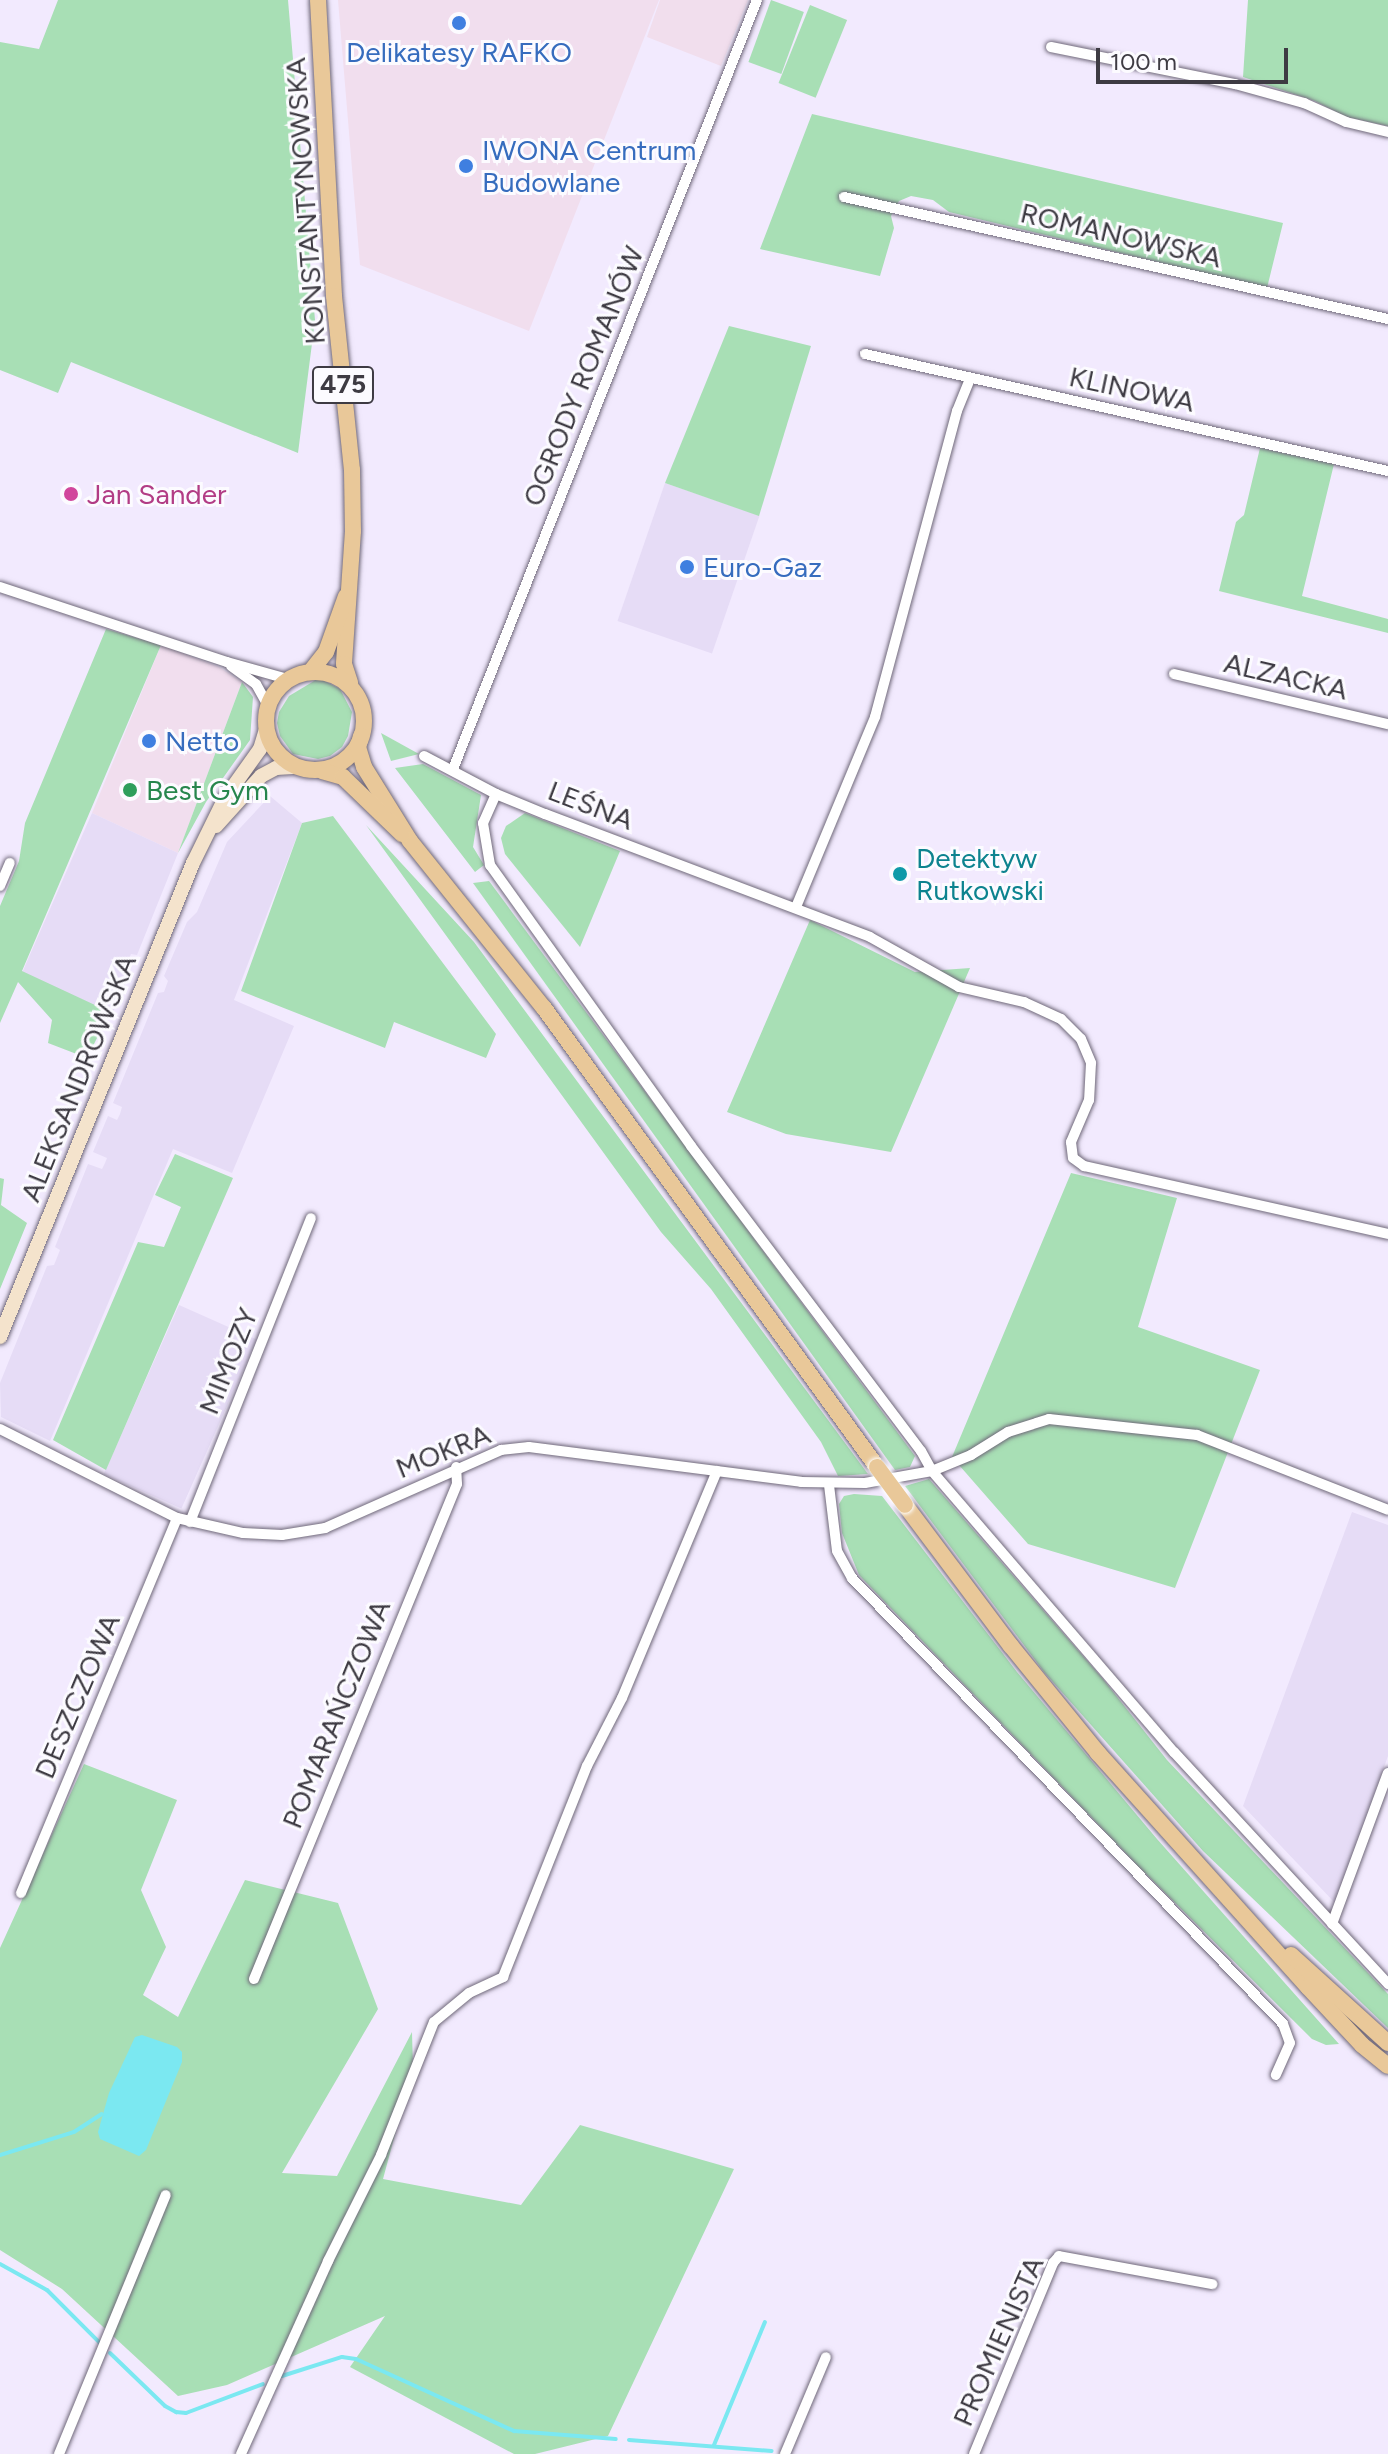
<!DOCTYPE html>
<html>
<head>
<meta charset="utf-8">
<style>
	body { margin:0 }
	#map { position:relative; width:1388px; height:2454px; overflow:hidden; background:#f2eafe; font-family:Figtree,sans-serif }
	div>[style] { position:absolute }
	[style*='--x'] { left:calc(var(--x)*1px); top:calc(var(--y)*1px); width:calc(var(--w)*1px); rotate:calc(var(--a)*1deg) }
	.commercial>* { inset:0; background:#f1deee }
	.built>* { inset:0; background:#e6dcf6; transform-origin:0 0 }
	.education>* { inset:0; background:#f1deed }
	.green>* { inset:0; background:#a8dfb5; transform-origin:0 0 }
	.water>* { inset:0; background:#7be8f1 }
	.stream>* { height:4px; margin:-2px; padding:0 2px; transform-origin:2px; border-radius:2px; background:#7be8f1 }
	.roads { filter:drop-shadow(0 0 2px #6f6879) drop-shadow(0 0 2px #6f6879) }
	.street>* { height:10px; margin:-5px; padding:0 5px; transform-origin:5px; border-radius:5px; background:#fff }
	.secondary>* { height:14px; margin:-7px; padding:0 7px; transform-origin:7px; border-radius:7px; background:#f4e3cc }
	.primary>* { height:16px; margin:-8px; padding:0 8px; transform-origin:8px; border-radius:8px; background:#e9c899 }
	.primary>.ring { margin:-8px; padding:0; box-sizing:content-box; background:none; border:16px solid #e9c899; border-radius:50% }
	.bridges { filter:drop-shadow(0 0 2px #fff) drop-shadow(0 0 2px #fff) }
	.primary-bridge>* { height:16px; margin:-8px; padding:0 8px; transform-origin:8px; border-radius:8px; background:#e9c899 }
	.dots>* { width:22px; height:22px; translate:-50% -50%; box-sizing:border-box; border:4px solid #fcfbff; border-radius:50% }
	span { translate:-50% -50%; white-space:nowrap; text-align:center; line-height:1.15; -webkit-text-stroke:6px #fcfbff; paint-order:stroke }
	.shield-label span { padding:2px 6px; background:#fcfbff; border:2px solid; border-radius:6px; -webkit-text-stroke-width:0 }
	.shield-label { font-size:26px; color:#3e3b43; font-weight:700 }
	.shop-label { font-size:28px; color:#366cbe }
	.left { translate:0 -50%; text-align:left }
	.street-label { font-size:28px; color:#3e3b43 }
	.hotel-label { font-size:28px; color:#b23c85 }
	.leisure-label { font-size:28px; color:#27864d }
	.culture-label { font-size:28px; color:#0d838f }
	.scale { position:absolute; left:1096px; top:48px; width:192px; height:36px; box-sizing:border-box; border:4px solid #3e3b43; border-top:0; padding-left:10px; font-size:24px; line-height:28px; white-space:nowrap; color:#3e3b43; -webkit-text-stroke:6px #fcfbff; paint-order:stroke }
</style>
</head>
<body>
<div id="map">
	<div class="commercial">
		<i style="clip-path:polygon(338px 0,659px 0,529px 331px,360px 265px)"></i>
		<i style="clip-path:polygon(161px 645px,219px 667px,242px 682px,178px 853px,92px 813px)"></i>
	</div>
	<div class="built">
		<i style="left:665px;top:483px;width:100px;height:146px;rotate:19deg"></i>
		<i style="clip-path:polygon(270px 796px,302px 823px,234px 1000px,294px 1026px,232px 1173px,173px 1149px,50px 1441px,1px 1417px,0 1383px,47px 1266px,54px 1265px,60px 1250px,55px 1247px,88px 1164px,102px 1169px,105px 1163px,107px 1158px,93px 1152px,108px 1116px,117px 1120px,120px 1114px,122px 1107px,113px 1103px,158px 993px,164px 992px,168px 981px,164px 976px,187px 922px,197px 912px,227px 842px)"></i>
		<i style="clip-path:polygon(92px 813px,178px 853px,137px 955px,131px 954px,125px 969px,130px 972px,110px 1020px,18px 982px)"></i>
		<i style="left:179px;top:1305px;width:85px;height:185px;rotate:24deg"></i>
		<i style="clip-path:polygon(1352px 1512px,1388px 1525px,1388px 1756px,1335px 1903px,1243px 1806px)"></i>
	</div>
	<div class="education">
		<i style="clip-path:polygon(660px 0,748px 0,721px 66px,647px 37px)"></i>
	</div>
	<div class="green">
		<i style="clip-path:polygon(58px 0,288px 0,315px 320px,298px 453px,71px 362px,58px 393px,0 370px,0 42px,39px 49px)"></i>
		<i style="left:771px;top:0;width:35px;height:66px;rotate:20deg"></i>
		<i style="clip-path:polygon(1248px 0,1388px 0,1388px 126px,1346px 117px,1315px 101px,1243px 77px)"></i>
		<i style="left:810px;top:5px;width:40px;height:84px;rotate:22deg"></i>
		<i style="clip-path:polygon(812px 114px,1283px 223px,1267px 288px,949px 212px,933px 200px,911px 196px,899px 201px,891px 216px,894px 228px,880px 276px,760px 249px)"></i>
		<i style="clip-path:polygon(729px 326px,811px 346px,759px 516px,665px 483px)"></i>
		<i style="clip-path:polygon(1260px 448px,1334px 464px,1302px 596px,1388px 619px,1388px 633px,1219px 591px,1236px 522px,1244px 515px)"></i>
		<i style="clip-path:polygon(106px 629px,161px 645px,22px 971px,110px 1012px,87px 1058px,48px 1043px,52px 1020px,18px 982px,0 1023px,0 906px,19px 861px,25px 823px)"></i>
		<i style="clip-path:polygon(319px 678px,340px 689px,352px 712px,348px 736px,342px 747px,330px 756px,318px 759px,293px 754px,280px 736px,277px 723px,279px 712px,289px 696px)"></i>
		<i style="clip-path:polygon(242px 682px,253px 697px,250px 740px,206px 802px,178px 853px)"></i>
		<i style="clip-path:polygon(381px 733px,419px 754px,391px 761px)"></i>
		<i style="clip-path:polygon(423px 764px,481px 795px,473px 847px,484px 865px,475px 872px,395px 768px)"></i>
		<i style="clip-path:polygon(525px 813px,620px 851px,580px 947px,505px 854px,501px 838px,506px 826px)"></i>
		<i style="clip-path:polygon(333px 816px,496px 1034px,486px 1058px,394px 1022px,385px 1048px,241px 991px,302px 823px)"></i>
		<i style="clip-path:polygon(366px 825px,474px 942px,868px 1474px,838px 1476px,821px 1442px,711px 1289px,661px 1232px)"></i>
		<i style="clip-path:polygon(489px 881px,915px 1456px,910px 1467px,895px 1470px,473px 883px)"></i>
		<i style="clip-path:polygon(810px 920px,915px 972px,970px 968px,891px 1152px,786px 1134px,727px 1112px)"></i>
		<i style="clip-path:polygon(175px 1154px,233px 1178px,106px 1470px,53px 1440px,138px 1242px,164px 1247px,181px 1207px,155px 1195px)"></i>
		<i style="clip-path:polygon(1071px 1173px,1177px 1198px,1138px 1327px,1260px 1370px,1175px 1588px,1028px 1544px,952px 1457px)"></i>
		<i style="clip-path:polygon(0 1178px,4px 1179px,1px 1205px,27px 1223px,0 1289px)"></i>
		<i style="clip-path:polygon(929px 1479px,1103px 1679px,1167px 1760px,1388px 1994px,1388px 2028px,1203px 1851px,1044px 1672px,905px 1486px)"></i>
		<i style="clip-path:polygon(854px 1494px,882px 1496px,1017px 1672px,1157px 1839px,1339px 2044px,1326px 2045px,1312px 2039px,1138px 1866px,859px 1575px,842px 1533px,839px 1504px,844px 1496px)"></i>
		<i style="clip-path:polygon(84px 1764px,177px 1800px,141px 1890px,166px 1947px,143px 1995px,178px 2017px,245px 1880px,338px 1903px,378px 2009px,282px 2173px,337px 2176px,412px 2032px,413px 2068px,383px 2179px,521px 2205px,580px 2125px,734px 2169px,608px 2436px,535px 2454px,514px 2454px,350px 2367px,385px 2316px,227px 2385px,178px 2396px,62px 2289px,0 2250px,0 1948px)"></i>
	</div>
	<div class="water">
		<i style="clip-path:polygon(142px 2035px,177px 2047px,182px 2052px,182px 2062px,146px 2150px,139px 2156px,100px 2139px,98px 2132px,109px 2093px,135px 2037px)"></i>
	</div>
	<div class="stream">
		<i style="--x:0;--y:2155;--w:77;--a:-17.3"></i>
		<i style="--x:74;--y:2132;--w:33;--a:-33"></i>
		<i style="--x:0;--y:2264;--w:54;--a:29"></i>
		<i style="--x:47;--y:2290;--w:74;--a:45"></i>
		<i style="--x:110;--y:2353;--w:76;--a:43.9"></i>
		<i style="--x:165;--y:2406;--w:13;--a:29"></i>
		<i style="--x:176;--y:2412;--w:10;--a:6"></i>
		<i style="--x:186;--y:2413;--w:82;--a:-20.6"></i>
		<i style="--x:282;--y:2376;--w:63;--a:-17.6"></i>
		<i style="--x:342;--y:2357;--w:14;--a:8"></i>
		<i style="--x:356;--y:2359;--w:174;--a:24.5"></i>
		<i style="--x:514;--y:2431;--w:102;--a:4.5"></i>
		<i style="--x:629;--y:2440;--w:143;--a:4.4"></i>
		<i style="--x:714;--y:2445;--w:133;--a:-67.5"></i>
	</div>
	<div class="roads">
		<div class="street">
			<i style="--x:1051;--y:47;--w:188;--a:11.4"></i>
			<i style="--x:1235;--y:84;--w:72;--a:15.4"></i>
			<i style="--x:1304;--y:103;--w:46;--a:24.3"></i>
			<i style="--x:1346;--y:122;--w:43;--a:13.4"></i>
			<i style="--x:844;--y:197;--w:558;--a:12.64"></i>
			<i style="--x:865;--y:354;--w:536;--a:12.61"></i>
			<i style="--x:0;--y:587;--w:239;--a:18.3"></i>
			<i style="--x:227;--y:662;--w:66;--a:15.7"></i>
			<i style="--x:231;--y:666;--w:31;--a:36"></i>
			<i style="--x:256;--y:684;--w:25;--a:61"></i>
			<i style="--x:1174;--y:674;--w:220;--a:13.2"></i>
			<i style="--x:424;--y:756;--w:81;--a:27.8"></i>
			<i style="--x:496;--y:794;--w:53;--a:22.2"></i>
			<i style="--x:545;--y:814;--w:347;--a:20.7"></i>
			<i style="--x:870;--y:937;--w:102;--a:29.3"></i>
			<i style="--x:959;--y:987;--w:67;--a:13"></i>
			<i style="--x:1024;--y:1002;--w:41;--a:24.7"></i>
			<i style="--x:1061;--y:1019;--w:28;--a:45"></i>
			<i style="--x:1081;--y:1039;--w:26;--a:67"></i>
			<i style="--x:1091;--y:1063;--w:37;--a:93"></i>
			<i style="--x:1089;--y:1100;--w:46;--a:113.2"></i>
			<i style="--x:1071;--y:1142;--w:16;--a:83"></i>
			<i style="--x:1073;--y:1158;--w:14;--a:36"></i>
			<i style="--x:1084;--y:1166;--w:312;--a:12.6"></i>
			<i style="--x:453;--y:769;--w:827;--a:-68.43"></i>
			<i style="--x:496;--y:794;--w:32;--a:114"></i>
			<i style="--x:483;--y:823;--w:43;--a:80.5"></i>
			<i style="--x:490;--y:865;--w:345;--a:54.4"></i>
			<i style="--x:691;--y:1146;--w:382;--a:53"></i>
			<i style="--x:921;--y:1451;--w:23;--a:61"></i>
			<i style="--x:932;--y:1471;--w:371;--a:49.3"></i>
			<i style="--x:1174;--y:1752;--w:316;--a:47.3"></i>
			<i style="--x:0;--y:886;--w:25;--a:-67"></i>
			<i style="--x:796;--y:907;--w:206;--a:-67.4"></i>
			<i style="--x:875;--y:717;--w:317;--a:-75"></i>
			<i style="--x:957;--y:411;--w:35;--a:-68"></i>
			<i style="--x:0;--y:1429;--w:198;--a:26.7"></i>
			<i style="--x:177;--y:1518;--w:68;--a:12.8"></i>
			<i style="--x:243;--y:1533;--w:39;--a:3"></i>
			<i style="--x:282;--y:1535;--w:44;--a:-9.2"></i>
			<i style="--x:325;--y:1528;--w:193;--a:-23.9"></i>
			<i style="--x:501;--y:1450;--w:28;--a:-6"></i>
			<i style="--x:529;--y:1447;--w:274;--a:7.3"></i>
			<i style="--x:801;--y:1482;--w:64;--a:0.9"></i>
			<i style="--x:865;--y:1483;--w:68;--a:-10.2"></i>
			<i style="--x:932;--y:1471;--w:42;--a:-22.3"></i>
			<i style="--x:971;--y:1455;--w:44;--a:-31.9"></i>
			<i style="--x:1008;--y:1432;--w:43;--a:-17.6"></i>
			<i style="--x:1049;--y:1419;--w:149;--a:6.2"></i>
			<i style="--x:1197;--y:1435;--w:205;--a:21.4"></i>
			<i style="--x:829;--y:1485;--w:66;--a:83.1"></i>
			<i style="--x:837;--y:1551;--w:31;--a:61"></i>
			<i style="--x:852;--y:1578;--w:620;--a:45.98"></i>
			<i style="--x:1283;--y:2024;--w:20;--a:70"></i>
			<i style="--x:1290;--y:2043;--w:35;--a:114"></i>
			<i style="--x:190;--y:1522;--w:327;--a:-68.3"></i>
			<i style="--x:21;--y:1893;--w:406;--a:-67.4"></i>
			<i style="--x:1332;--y:1924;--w:161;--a:-69.7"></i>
			<i style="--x:254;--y:1979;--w:535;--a:-67.7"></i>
			<i style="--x:457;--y:1484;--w:17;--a:-93"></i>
			<i style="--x:59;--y:2454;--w:280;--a:-67.6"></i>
			<i style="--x:241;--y:2454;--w:212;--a:-65.7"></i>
			<i style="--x:328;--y:2261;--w:119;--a:-63.4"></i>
			<i style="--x:381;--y:2155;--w:143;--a:-68.3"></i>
			<i style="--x:434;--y:2022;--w:45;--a:-39.6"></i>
			<i style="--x:469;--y:1993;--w:38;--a:-25"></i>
			<i style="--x:503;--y:1977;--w:227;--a:-68.3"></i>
			<i style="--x:587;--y:1766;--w:76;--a:-62.8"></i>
			<i style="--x:622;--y:1698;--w:246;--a:-67.3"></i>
			<i style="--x:785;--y:2454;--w:105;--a:-67.1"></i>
			<i style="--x:974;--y:2454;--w:207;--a:-67.5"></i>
			<i style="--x:1053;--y:2263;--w:9;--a:-49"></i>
			<i style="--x:1059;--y:2256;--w:156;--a:10.4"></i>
		</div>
		<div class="secondary">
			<i style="--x:216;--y:826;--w:67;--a:-48"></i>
			<i style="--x:261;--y:776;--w:17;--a:-28"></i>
			<i style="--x:276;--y:768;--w:17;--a:-3"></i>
			<i style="--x:0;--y:1337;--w:512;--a:-67.85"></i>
			<i style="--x:193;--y:863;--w:72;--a:-63.8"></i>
			<i style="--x:225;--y:798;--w:60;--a:-54.5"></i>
			<i style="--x:260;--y:749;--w:21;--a:-73"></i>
		</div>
		<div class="primary">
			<i style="--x:318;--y:0;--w:296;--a:86.9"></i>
			<i style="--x:334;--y:296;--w:175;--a:84.1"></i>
			<i style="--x:352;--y:470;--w:61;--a:89.1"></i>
			<i style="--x:353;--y:531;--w:133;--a:93.9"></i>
			<i style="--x:344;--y:664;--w:20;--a:72"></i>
			<i style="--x:311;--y:671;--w:24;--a:-52"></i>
			<i style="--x:326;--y:652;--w:59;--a:-70.3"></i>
			<i class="ring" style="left:266px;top:672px;width:82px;height:82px"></i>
			<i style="--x:361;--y:736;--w:11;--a:105"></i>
			<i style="--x:358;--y:747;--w:21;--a:73"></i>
			<i style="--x:364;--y:767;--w:87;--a:58.1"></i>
			<i style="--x:410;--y:841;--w:214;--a:51.3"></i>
			<i style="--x:544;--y:1008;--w:567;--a:54.04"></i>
			<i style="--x:322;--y:771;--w:22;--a:16"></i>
			<i style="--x:343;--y:777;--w:82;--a:44"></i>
			<i style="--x:905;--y:1505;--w:176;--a:53.1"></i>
			<i style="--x:1011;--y:1646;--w:138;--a:50.9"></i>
			<i style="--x:1098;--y:1753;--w:314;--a:48.1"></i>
			<i style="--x:1308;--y:1987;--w:79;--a:47"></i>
			<i style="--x:1362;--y:2045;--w:33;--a:39"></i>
			<i style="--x:1291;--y:1955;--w:131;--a:42.2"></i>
		</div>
	</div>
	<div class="bridges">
		<div class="primary-bridge">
			<i style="--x:877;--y:1467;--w:47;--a:53.6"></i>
		</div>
	</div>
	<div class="dots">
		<i style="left:459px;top:23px;background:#3f7fe0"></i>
		<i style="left:466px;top:166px;background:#3f7fe0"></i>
		<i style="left:71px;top:494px;background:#d1479c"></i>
		<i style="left:687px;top:567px;background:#3f7fe0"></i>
		<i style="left:149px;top:741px;background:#3f7fe0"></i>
		<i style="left:130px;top:790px;background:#2e9e5b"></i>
		<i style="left:900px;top:874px;background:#0f9aa8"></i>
	</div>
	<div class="shield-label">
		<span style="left:343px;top:385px">475</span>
	</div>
	<div class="shop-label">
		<span style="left:459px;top:52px">Delikatesy RAFKO</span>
		<span class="left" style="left:482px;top:166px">IWONA Centrum<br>Budowlane</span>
		<span class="left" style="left:703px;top:567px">Euro-Gaz</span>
		<span class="left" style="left:165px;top:741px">Netto</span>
	</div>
	<div class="street-label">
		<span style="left:305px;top:201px;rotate:-94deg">KONSTANTYNOWSKA</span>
		<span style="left:1121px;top:235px;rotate:13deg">ROMANOWSKA</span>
		<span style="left:583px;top:376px;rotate:-68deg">OGRODY ROMANÓW</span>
		<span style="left:1132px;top:389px;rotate:12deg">KLINOWA</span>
		<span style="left:1286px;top:676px;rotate:13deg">ALZACKA</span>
		<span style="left:591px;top:805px;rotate:21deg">LEŚNA</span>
		<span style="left:78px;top:1078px;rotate:-68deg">ALEKSANDROWSKA</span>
		<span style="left:228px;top:1361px;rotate:-68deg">MIMOZY</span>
		<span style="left:443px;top:1451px;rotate:-22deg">MOKRA</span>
		<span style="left:77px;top:1696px;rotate:-67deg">DESZCZOWA</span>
		<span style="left:336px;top:1714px;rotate:-68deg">POMARAŃCZOWA</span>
		<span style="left:998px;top:2341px;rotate:-66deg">PROMIENISTA</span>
	</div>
	<div class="hotel-label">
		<span class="left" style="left:87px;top:494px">Jan Sander</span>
	</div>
	<div class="leisure-label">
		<span class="left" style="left:146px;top:790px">Best Gym</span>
	</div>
	<div class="culture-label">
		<span class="left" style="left:916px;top:874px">Detektyw<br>Rutkowski</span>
	</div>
	<div class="scale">100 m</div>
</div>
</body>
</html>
